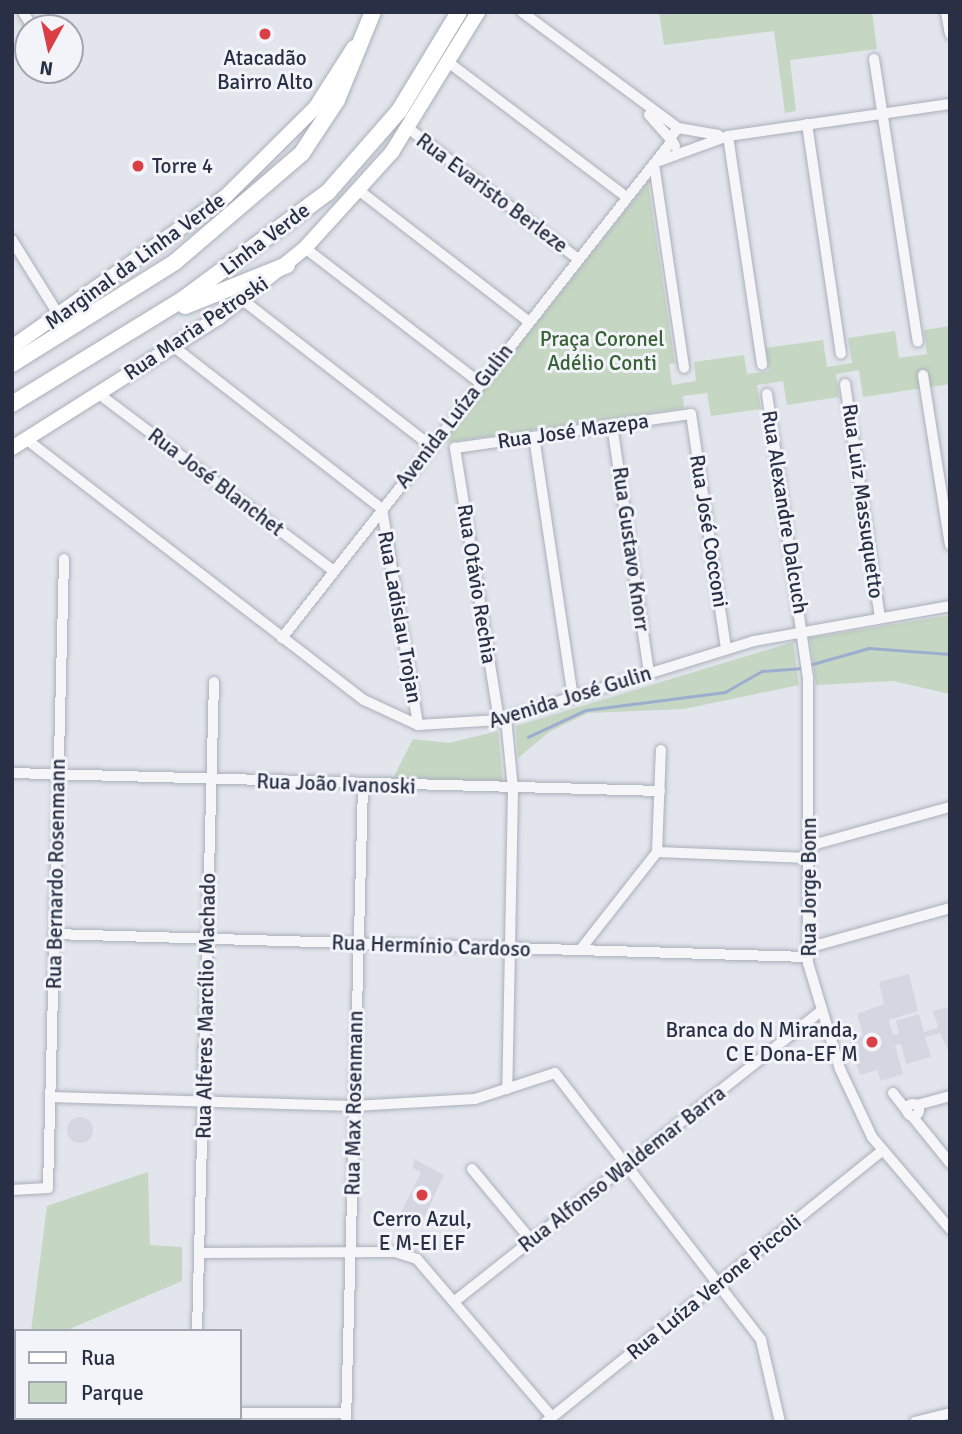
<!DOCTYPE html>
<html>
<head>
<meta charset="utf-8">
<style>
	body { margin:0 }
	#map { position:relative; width:962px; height:1434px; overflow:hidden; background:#e2e5ec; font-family:Signika,sans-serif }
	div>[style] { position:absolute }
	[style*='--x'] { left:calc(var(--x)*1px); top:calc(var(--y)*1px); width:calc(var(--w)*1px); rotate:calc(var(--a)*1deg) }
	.built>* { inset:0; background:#d4d7e1 }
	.round { border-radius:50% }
	.green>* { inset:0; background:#c5d6c3 }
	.stream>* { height:2.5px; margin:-1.25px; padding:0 1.25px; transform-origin:1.25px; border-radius:1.25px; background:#9baece }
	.roads { filter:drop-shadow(0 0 2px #aaafba) drop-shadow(0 0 2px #aaafba) }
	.minor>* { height:10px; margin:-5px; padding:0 5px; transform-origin:5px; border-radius:5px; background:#f6f6f9 }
	.minor>.ring { margin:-5px; padding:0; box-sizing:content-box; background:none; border:10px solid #f6f6f9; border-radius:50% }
	.major>* { height:14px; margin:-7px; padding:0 7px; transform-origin:7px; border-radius:7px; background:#fff }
	.highway>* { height:16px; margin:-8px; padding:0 8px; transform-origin:8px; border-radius:8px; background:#fff }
	.dots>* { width:19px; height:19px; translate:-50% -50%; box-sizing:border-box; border:4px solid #f2f4f9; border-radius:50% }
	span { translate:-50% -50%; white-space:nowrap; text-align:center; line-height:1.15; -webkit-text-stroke:6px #f2f4f9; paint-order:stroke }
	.poi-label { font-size:21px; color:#293045 }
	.left { translate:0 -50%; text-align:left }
	.right { translate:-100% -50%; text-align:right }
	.street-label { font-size:21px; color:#293045 }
	.park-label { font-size:21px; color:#386235 }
	.frame { position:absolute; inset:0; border:14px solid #293045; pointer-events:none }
	.legend { position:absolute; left:14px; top:1329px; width:228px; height:91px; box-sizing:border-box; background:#f2f4f9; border:2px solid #a2a6b1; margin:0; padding:9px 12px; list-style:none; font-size:21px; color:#293045 }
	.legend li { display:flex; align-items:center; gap:14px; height:35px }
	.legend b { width:35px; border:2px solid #a2a6b1 }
	.north { position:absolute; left:14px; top:14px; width:70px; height:70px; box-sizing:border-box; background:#f2f4f9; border:2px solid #a2a6b1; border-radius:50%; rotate:188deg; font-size:19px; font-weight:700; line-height:28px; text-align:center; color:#293045 }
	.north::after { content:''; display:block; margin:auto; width:24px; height:32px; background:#d93f44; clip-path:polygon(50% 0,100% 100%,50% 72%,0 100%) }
</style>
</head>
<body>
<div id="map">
	<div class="built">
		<i style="clip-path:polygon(909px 974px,918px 1011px,889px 1020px,893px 1035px,899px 1034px,896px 1021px,919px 1014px,924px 1032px,938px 1028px,933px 1011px,948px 1007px,950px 1054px,940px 1033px,925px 1037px,931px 1057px,906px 1064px,901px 1044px,895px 1045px,903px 1074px,881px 1081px,877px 1070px,860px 1075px,849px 1040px,863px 1035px,857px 1014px,884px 1004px,879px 982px)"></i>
		<i class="round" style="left:67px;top:1117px;width:26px;height:26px"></i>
		<i style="clip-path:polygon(414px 1159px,444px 1175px,421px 1224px,400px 1214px,421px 1173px,413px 1168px)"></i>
	</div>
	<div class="green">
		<i style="clip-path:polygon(659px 12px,872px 12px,877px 49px,790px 60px,796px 111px,785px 113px,774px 31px,664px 45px)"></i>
		<i style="clip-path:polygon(648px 182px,675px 363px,669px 364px,672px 385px,696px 381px,694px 362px,744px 355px,747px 374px,769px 371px,766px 348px,823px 340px,827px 367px,852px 363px,848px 338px,895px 331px,899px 358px,927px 354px,924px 330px,950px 326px,950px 384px,863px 397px,859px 370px,836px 374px,839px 397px,787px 405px,783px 381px,757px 385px,761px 409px,711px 416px,707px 393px,683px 396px,684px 408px,442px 443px)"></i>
		<i style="clip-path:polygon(950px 615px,950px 694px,893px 681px,816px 685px,810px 638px)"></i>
		<i style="clip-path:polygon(793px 642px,799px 685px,684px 709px,588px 713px,549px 732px,518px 758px,516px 726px)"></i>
		<i style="clip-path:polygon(498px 731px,503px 783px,392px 780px,413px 739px,449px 743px)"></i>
		<i style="clip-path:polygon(148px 1172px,150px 1245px,182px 1247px,182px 1281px,65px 1331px,31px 1331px,47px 1206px)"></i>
	</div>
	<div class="stream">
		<i style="--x:809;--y:665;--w:62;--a:-15.8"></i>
		<i style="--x:869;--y:648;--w:81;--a:4.2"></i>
		<i style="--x:528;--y:737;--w:64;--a:-25"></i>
		<i style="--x:586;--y:710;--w:140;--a:-7.4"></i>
		<i style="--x:725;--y:692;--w:43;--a:-29.6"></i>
		<i style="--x:762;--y:671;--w:41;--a:-4.2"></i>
	</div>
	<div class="roads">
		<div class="minor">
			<i style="--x:23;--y:12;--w:15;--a:58"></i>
			<i style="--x:522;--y:12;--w:194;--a:36.6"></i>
			<i style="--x:946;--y:12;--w:22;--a:80"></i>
			<i style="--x:874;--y:59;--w:286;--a:81.2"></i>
			<i style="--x:448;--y:62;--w:222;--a:37.1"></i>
			<i style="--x:649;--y:115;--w:31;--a:48"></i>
			<i style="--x:807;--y:124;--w:232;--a:81.6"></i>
			<i style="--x:408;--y:128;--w:213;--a:37.6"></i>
			<i style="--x:728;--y:136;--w:231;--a:81.5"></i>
			<i style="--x:675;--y:146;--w:9;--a:-122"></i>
			<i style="--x:670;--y:138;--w:13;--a:-51"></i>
			<i style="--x:678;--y:128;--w:41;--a:9.9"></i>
			<i style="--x:659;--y:161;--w:73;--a:-19.9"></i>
			<i style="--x:728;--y:136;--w:224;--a:-8.2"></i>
			<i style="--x:654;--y:164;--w:206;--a:81.6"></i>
			<i style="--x:361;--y:192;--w:211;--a:37.7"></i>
			<i style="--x:12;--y:240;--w:91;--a:58.1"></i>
			<i style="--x:305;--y:248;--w:221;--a:37.6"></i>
			<i style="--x:244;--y:301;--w:237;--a:37.8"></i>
			<i style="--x:174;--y:347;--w:264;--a:37.9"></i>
			<i style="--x:382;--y:509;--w:219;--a:80.5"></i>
			<i style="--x:923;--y:375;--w:172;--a:81"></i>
			<i style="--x:845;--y:384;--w:236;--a:81.5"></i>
			<i style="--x:99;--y:394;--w:294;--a:37"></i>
			<i style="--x:767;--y:394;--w:286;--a:81.8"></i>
			<i style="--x:808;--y:677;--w:286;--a:90"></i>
			<i style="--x:808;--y:963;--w:111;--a:73.2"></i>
			<i style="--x:840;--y:1069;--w:75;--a:64.8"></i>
			<i style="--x:872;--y:1137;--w:121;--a:49.7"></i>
			<i style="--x:612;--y:425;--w:251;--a:81.5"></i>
			<i style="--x:534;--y:437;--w:263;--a:81.5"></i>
			<i style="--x:26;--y:439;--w:427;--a:37.7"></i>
			<i style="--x:364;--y:700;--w:60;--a:24.8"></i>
			<i style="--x:418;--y:725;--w:81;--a:-3.5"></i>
			<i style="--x:499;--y:720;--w:267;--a:-17.2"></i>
			<i style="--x:754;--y:641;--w:199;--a:-10.1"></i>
			<i style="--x:282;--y:638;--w:630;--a:-51.89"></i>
			<i style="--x:506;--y:718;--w:72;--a:84.4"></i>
			<i style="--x:513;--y:790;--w:299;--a:91.1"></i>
			<i style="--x:499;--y:720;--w:276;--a:-99.2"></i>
			<i style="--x:455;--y:448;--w:238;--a:-8.2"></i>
			<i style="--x:691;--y:414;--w:237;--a:81.5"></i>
			<i style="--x:12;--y:773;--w:648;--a:1.59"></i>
			<i style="--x:809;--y:846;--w:146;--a:-15.5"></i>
			<i style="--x:657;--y:852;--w:151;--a:2.3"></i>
			<i style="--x:54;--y:934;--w:753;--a:1.75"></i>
			<i style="--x:807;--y:948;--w:148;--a:-15.6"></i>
			<i style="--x:580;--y:950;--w:125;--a:-51.8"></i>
			<i style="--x:657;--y:852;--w:102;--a:-87.8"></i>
			<i style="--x:893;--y:1093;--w:23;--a:52"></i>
			<i style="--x:50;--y:1097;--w:304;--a:1.7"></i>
			<i style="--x:354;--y:1106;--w:121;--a:-3.3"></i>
			<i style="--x:475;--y:1099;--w:84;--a:-18"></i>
			<i style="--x:555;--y:1073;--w:337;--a:52.3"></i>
			<i style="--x:761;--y:1340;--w:84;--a:77"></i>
			<i class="ring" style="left:907px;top:1104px;width:2px;height:2px"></i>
			<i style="--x:917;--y:1105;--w:34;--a:-15"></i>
			<i style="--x:912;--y:1116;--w:60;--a:51"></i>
			<i style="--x:472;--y:1169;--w:92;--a:50.3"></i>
			<i style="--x:12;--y:1190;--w:36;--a:-3"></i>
			<i style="--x:48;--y:1188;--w:629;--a:-88.54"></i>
			<i style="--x:199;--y:1253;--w:196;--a:-0.3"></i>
			<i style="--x:395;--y:1252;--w:23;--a:18"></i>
			<i style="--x:417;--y:1259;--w:208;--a:49.5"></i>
			<i style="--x:455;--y:1301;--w:468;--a:-38.4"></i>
			<i style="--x:197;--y:1331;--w:649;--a:-88.5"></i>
			<i style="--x:240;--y:1413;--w:106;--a:0"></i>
			<i style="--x:194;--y:1422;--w:4;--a:-76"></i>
			<i style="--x:346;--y:1422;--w:637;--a:-88.47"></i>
			<i style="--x:546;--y:1422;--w:430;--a:-38.9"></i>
			<i style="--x:915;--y:1422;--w:36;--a:-14"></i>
		</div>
		<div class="major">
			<i style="--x:12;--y:347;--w:262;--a:-35.2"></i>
			<i style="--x:226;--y:196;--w:125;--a:-44.7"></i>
			<i style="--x:315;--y:108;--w:72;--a:-57.4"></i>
			<i style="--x:12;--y:448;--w:244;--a:-32.3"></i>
			<i style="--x:218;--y:318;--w:112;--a:-38.8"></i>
			<i style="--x:305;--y:248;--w:130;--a:-47.8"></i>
			<i style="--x:392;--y:152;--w:164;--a:-58.4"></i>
		</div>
		<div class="highway">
			<i style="--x:185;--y:306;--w:110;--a:-21.9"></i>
			<i style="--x:12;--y:364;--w:192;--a:-32"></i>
			<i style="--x:175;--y:262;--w:167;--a:-40.6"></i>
			<i style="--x:302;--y:153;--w:64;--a:-56.6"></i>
			<i style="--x:337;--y:100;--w:95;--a:-67.8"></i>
			<i style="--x:12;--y:404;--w:199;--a:-31.5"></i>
			<i style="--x:182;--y:300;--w:182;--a:-36.5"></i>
			<i style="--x:328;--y:192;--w:108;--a:-48.8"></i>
			<i style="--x:399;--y:111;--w:116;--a:-58.8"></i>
		</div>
	</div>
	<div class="dots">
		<i style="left:265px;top:34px;background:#d93f44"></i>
		<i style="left:138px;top:166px;background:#d93f44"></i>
		<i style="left:872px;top:1042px;background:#d93f44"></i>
		<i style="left:422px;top:1195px;background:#d93f44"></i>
	</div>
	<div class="poi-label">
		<span style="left:265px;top:70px">Atacadão<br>Bairro Alto</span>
		<span class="left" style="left:152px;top:166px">Torre 4</span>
		<span class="right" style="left:858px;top:1042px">Branca do N Miranda,<br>C E Dona-EF M</span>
		<span style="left:422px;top:1231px">Cerro Azul,<br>E M-EI EF</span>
	</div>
	<div class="street-label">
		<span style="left:492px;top:193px;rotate:37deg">Rua Evaristo Berleze</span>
		<span style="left:265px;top:239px;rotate:-37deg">Linha Verde</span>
		<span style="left:135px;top:261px;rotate:-36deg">Marginal da Linha Verde</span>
		<span style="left:196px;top:328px;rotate:-34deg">Rua Maria Petroski</span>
		<span style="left:454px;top:416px;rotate:-52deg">Avenida Luíza Gulin</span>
		<span style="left:573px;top:431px;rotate:-8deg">Rua José Mazepa</span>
		<span style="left:216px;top:482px;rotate:37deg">Rua José Blanchet</span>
		<span style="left:863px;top:501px;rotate:82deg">Rua Luiz Massuquetto</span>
		<span style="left:785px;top:512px;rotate:81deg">Rua Alexandre Dalcuch</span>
		<span style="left:709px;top:531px;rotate:81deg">Rua José Cocconi</span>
		<span style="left:631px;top:549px;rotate:82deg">Rua Gustavo Knorr</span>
		<span style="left:477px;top:584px;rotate:81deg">Rua Otávio Rechia</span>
		<span style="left:400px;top:617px;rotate:80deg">Rua Ladislau Trojan</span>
		<span style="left:570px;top:697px;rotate:-17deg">Avenida José Gulin</span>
		<span style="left:336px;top:784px;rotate:2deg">Rua João Ivanoski</span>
		<span style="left:56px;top:874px;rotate:-89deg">Rua Bernardo Rosenmann</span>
		<span style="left:809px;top:887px;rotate:-90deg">Rua Jorge Bonn</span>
		<span style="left:431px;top:946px;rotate:2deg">Rua Hermínio Cardoso</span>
		<span style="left:206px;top:1006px;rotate:-89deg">Rua Alferes Marcílio Machado</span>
		<span style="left:354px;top:1103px;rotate:-89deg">Rua Max Rosenmann</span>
		<span style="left:622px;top:1169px;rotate:-38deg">Rua Alfonso Waldemar Barra</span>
		<span style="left:714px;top:1287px;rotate:-39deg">Rua Luíza Verone Piccoli</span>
	</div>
	<div class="park-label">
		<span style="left:602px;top:351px">Praça Coronel<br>Adélio Conti</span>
	</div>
	<div class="frame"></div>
	<ul class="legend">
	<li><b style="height:9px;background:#fff"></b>Rua</li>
	<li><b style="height:19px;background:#c5d6c3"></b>Parque</li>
	</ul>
	<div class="north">N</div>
</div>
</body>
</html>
